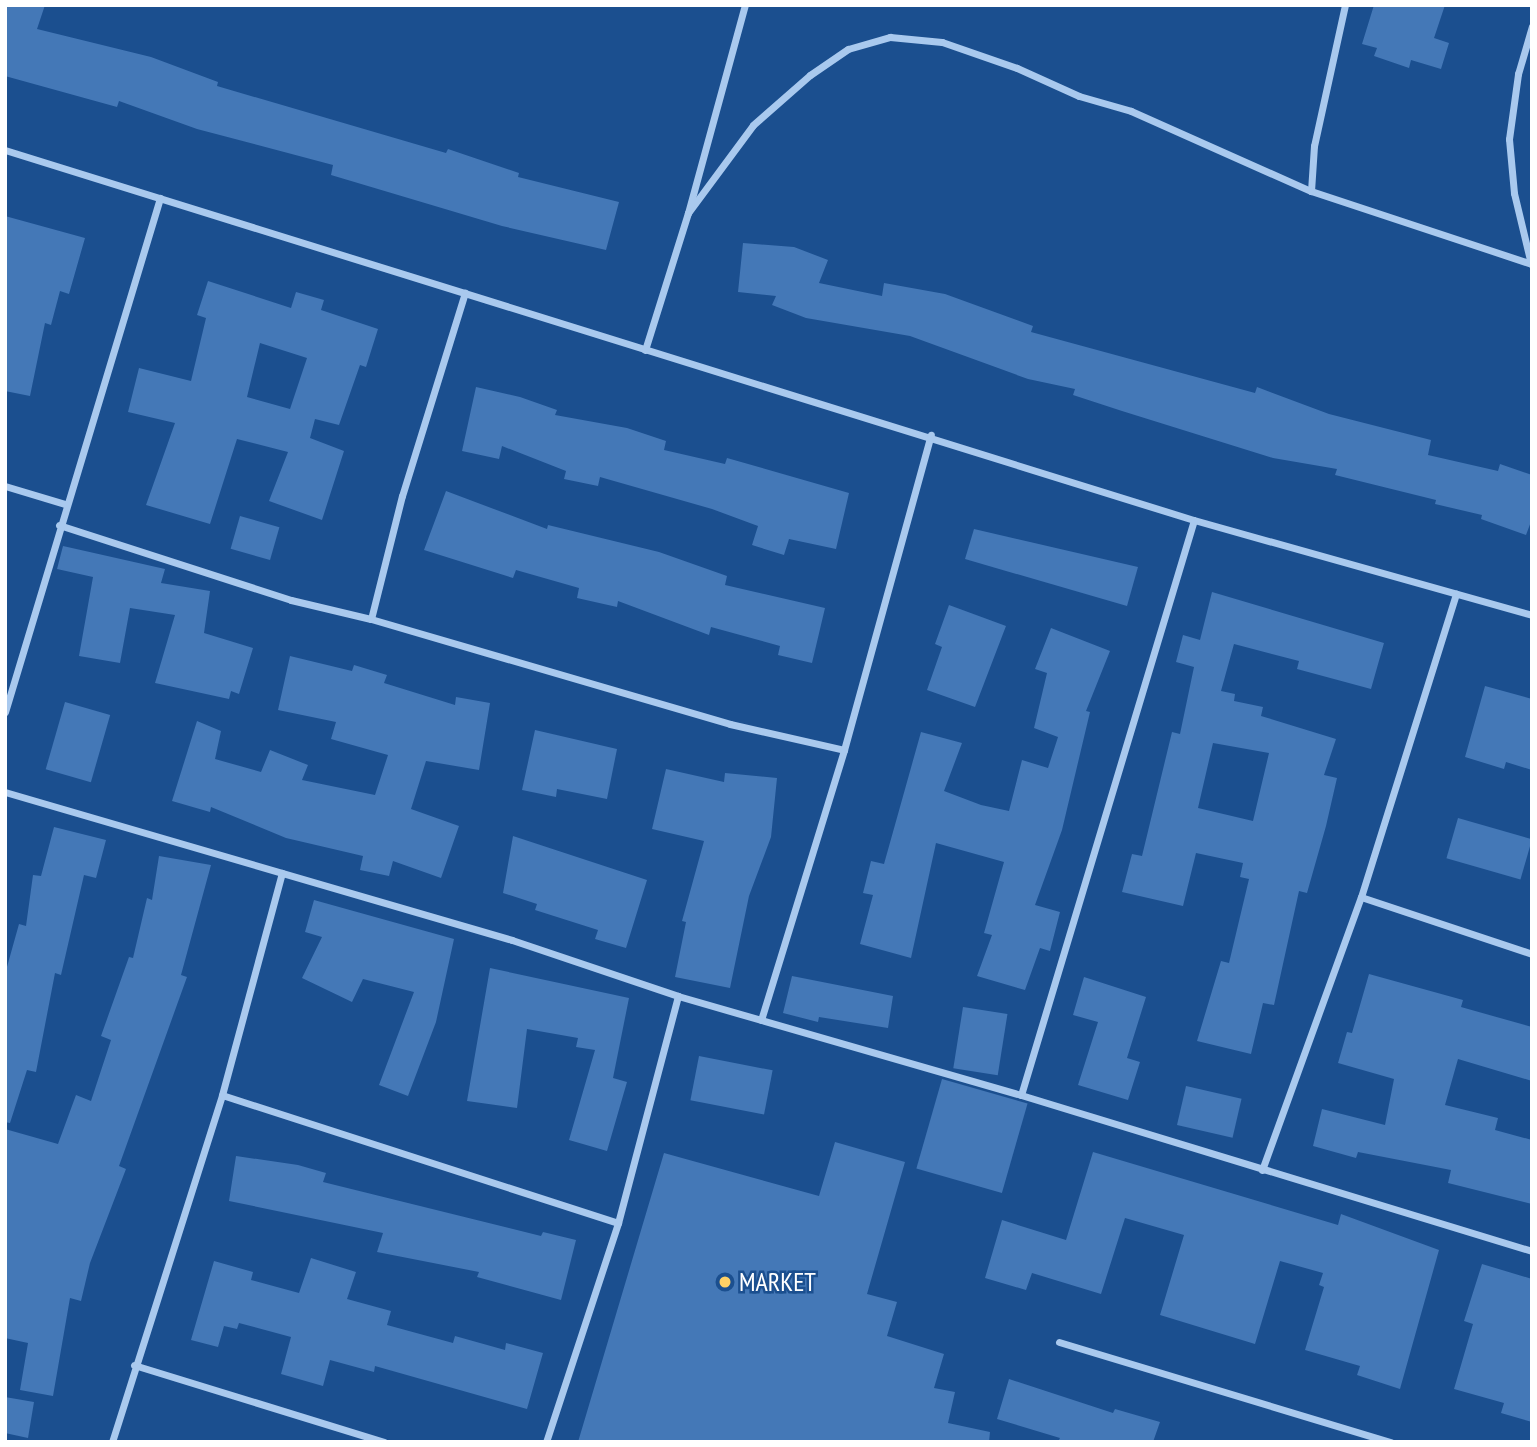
<!DOCTYPE html>
<html>
<head>
<meta charset="utf-8">
<style>
	body { margin:0 }
	#map { position:relative; width:1537px; height:1447px; overflow:hidden; background:#1b4f8f; font-family:"PT Sans Narrow",sans-serif }
	div>[style] { position:absolute }
	[style*='--x'] { left:calc(var(--x)*1px); top:calc(var(--y)*1px); width:calc(var(--w)*1px); rotate:calc(var(--a)*1deg) }
	.building>* { inset:0; background:#4478b7; transform-origin:0 0 }
	.minor>* { height:7px; margin:-3.5px; padding:0 3.5px; transform-origin:3.5px; border-radius:3.5px; background:#a9c9ee }
	.dots>* { width:19px; height:19px; translate:-50% -50%; box-sizing:border-box; border:4px solid #1b4f8f; border-radius:50% }
	span { translate:-50% -50%; white-space:nowrap; text-align:center; line-height:1.15; -webkit-text-stroke:5px #1b4f8f; paint-order:stroke }
	.poi-label { font-size:26px; color:#fff }
	.left { translate:0 -50%; text-align:left }
	.frame { position:absolute; inset:0; border:7px solid #fff; pointer-events:none }
</style>
</head>
<body>
<div id="map">
	<div class="building">
		<i style="clip-path:polygon(5px 5px,45px 5px,37px 29px,151px 57px,218px 82px,217px 86px,446px 153px,448px 149px,519px 173px,518px 177px,619px 202px,606px 250px,502px 226px,331px 175px,333px 165px,197px 129px,119px 101px,117px 107px,5px 76px)"></i>
		<i style="clip-path:polygon(1374px 5px,1445px 5px,1434px 38px,1449px 43px,1441px 69px,1411px 60px,1409px 68px,1374px 56px,1377px 48px,1362px 44px)"></i>
		<i style="clip-path:polygon(5px 216px,85px 238px,69px 294px,60px 291px,51px 325px,45px 323px,30px 396px,5px 391px)"></i>
		<i style="clip-path:polygon(743px 243px,794px 247px,828px 260px,819px 283px,882px 296px,884px 283px,945px 294px,1033px 326px,1031px 332px,1255px 393px,1257px 387px,1329px 414px,1431px 440px,1428px 455px,1498px 471px,1500px 464px,1532px 475px,1532px 519px,1526px 535px,1481px 519px,1482px 515px,1435px 504px,1436px 500px,1335px 475px,1337px 469px,1273px 458px,1122px 411px,1073px 395px,1075px 389px,1028px 379px,910px 336px,806px 318px,772px 305px,776px 296px,738px 292px)"></i>
		<i style="clip-path:polygon(evenodd,208px 281px,291px 308px,296px 292px,324px 300px,321px 310px,378px 329px,366px 367px,360px 365px,339px 425px,315px 419px,310px 438px,344px 451px,322px 520px,269px 501px,288px 452px,237px 439px,210px 524px,146px 505px,175px 423px,128px 412px,139px 368px,191px 381px,206px 318px,197px 315px,208px 281px,260px 343px,307px 358px,290px 409px,247px 397px,260px 343px)"></i>
		<i style="clip-path:polygon(476px 387px,520px 397px,557px 410px,555px 415px,627px 428px,666px 441px,664px 450px,725px 464px,727px 458px,849px 493px,836px 549px,789px 539px,784px 555px,752px 545px,758px 526px,712px 509px,600px 477px,598px 486px,564px 479px,566px 471px,502px 446px,499px 459px,462px 451px)"></i>
		<i style="clip-path:polygon(446px 491px,547px 529px,548px 525px,659px 552px,727px 576px,725px 585px,825px 608px,812px 663px,778px 655px,780px 646px,711px 627px,709px 635px,618px 601px,617px 607px,577px 598px,579px 588px,516px 570px,513px 578px,424px 550px)"></i>
		<i style="left:240px;top:516px;width:41px;height:34px;rotate:16deg"></i>
		<i style="clip-path:polygon(974px 529px,1138px 567px,1127px 606px,965px 559px)"></i>
		<i style="clip-path:polygon(63px 546px,165px 569px,161px 583px,210px 591px,204px 633px,253px 648px,239px 694px,231px 691px,229px 699px,155px 683px,175px 615px,130px 608px,120px 663px,79px 656px,93px 577px,57px 569px)"></i>
		<i style="clip-path:polygon(evenodd,1212px 592px,1384px 643px,1371px 689px,1297px 669px,1299px 661px,1234px 644px,1221px 691px,1235px 694px,1234px 701px,1263px 707px,1261px 716px,1336px 739px,1324px 775px,1337px 778px,1326px 826px,1307px 893px,1299px 891px,1274px 1005px,1263px 1003px,1251px 1054px,1197px 1041px,1221px 961px,1229px 963px,1249px 879px,1240px 877px,1243px 863px,1196px 853px,1183px 906px,1122px 892px,1132px 854px,1142px 856px,1172px 732px,1180px 734px,1194px 667px,1176px 662px,1183px 635px,1200px 640px,1212px 592px,1213px 743px,1269px 753px,1253px 821px,1198px 808px,1213px 743px)"></i>
		<i style="clip-path:polygon(949px 605px,1006px 626px,975px 707px,927px 690px,942px 647px,935px 644px)"></i>
		<i style="clip-path:polygon(1051px 628px,1110px 651px,1086px 711px,1090px 712px,1062px 830px,1035px 905px,1060px 912px,1050px 951px,1040px 948px,1025px 990px,977px 976px,992px 935px,984px 933px,1004px 862px,936px 843px,911px 958px,860px 944px,873px 895px,863px 893px,871px 861px,884px 864px,921px 732px,962px 743px,944px 791px,981px 805px,1009px 811px,1022px 760px,1048px 768px,1058px 737px,1034px 728px,1047px 673px,1035px 669px)"></i>
		<i style="clip-path:polygon(290px 656px,352px 671px,354px 665px,387px 675px,384px 683px,455px 705px,456px 697px,490px 703px,479px 770px,426px 761px,411px 809px,459px 826px,441px 878px,393px 861px,389px 876px,360px 870px,363px 856px,286px 838px,211px 807px,210px 812px,172px 801px,197px 721px,221px 731px,215px 759px,261px 772px,270px 750px,308px 765px,302px 780px,375px 795px,388px 755px,331px 739px,336px 722px,278px 710px)"></i>
		<i style="clip-path:polygon(1485px 686px,1532px 699px,1532px 770px,1506px 762px,1504px 769px,1465px 757px)"></i>
		<i style="left:65px;top:702px;width:47px;height:70px;rotate:16deg"></i>
		<i style="clip-path:polygon(535px 730px,617px 749px,607px 799px,557px 789px,556px 797px,522px 790px)"></i>
		<i style="clip-path:polygon(666px 769px,724px 782px,725px 773px,777px 778px,771px 837px,749px 896px,730px 988px,675px 977px,686px 922px,682px 921px,704px 841px,652px 829px)"></i>
		<i style="left:1458px;top:818px;width:77px;height:42px;rotate:16deg"></i>
		<i style="clip-path:polygon(54px 827px,106px 840px,96px 878px,84px 875px,61px 975px,55px 973px,36px 1072px,27px 1070px,10px 1123px,5px 1122px,5px 974px,19px 924px,26px 926px,33px 875px,41px 876px)"></i>
		<i style="clip-path:polygon(513px 836px,647px 880px,626px 948px,595px 939px,598px 930px,535px 910px,537px 904px,503px 893px)"></i>
		<i style="clip-path:polygon(159px 856px,211px 865px,181px 975px,187px 977px,119px 1166px,126px 1169px,90px 1263px,81px 1301px,70px 1298px,53px 1396px,20px 1390px,28px 1343px,5px 1338px,5px 1129px,58px 1144px,76px 1095px,91px 1101px,111px 1040px,101px 1036px,129px 957px,133px 958px,147px 898px,152px 900px)"></i>
		<i style="clip-path:polygon(314px 900px,454px 939px,436px 1022px,408px 1096px,379px 1085px,414px 992px,363px 979px,352px 1002px,302px 978px,322px 937px,305px 932px)"></i>
		<i style="clip-path:polygon(490px 968px,629px 998px,613px 1078px,627px 1082px,607px 1151px,569px 1140px,595px 1050px,576px 1047px,578px 1038px,527px 1029px,517px 1108px,467px 1101px)"></i>
		<i style="clip-path:polygon(1369px 974px,1463px 1000px,1461px 1007px,1532px 1027px,1532px 1081px,1458px 1059px,1445px 1105px,1498px 1118px,1495px 1130px,1532px 1140px,1532px 1204px,1448px 1183px,1451px 1170px,1358px 1152px,1356px 1158px,1313px 1146px,1322px 1109px,1385px 1125px,1394px 1079px,1338px 1063px,1347px 1032px,1352px 1033px)"></i>
		<i style="clip-path:polygon(792px 976px,893px 996px,888px 1028px,819px 1017px,818px 1022px,783px 1013px)"></i>
		<i style="clip-path:polygon(1084px 977px,1146px 997px,1127px 1058px,1140px 1062px,1128px 1100px,1078px 1085px,1098px 1022px,1073px 1015px)"></i>
		<i style="left:963px;top:1007px;width:45px;height:62px;rotate:9deg"></i>
		<i style="left:699px;top:1056px;width:75px;height:45px;rotate:11deg"></i>
		<i style="left:942px;top:1079px;width:89px;height:93px;rotate:16deg"></i>
		<i style="left:1186px;top:1086px;width:57px;height:40px;rotate:13deg"></i>
		<i style="clip-path:polygon(835px 1142px,905px 1162px,867px 1294px,897px 1302px,887px 1336px,944px 1354px,934px 1388px,955px 1392px,948px 1423px,990px 1432px,989px 1442px,578px 1442px,664px 1153px,819px 1196px)"></i>
		<i style="clip-path:polygon(1093px 1152px,1338px 1225px,1341px 1214px,1439px 1250px,1400px 1389px,1357px 1375px,1360px 1366px,1305px 1350px,1324px 1287px,1319px 1285px,1323px 1273px,1280px 1261px,1255px 1344px,1160px 1315px,1184px 1235px,1125px 1218px,1101px 1294px,1032px 1273px,1026px 1290px,985px 1278px,1002px 1220px,1066px 1240px)"></i>
		<i style="clip-path:polygon(236px 1156px,298px 1165px,326px 1173px,323px 1182px,541px 1236px,543px 1232px,576px 1240px,561px 1300px,477px 1277px,479px 1272px,377px 1252px,383px 1233px,229px 1201px)"></i>
		<i style="clip-path:polygon(311px 1258px,356px 1272px,347px 1299px,391px 1311px,387px 1325px,453px 1343px,455px 1336px,505px 1350px,506px 1343px,543px 1353px,527px 1409px,375px 1366px,374px 1372px,330px 1360px,323px 1386px,281px 1374px,291px 1337px,239px 1323px,237px 1329px,224px 1326px,218px 1347px,191px 1340px,214px 1261px,253px 1272px,251px 1280px,299px 1293px)"></i>
		<i style="clip-path:polygon(1482px 1264px,1532px 1279px,1532px 1422px,1501px 1413px,1504px 1403px,1454px 1389px,1473px 1324px,1464px 1321px)"></i>
		<i style="clip-path:polygon(1009px 1379px,1113px 1413px,1115px 1409px,1160px 1422px,1153px 1442px,1058px 1442px,1060px 1438px,997px 1419px)"></i>
		<i style="clip-path:polygon(5px 1397px,34px 1402px,28px 1438px,5px 1433px)"></i>
	</div>
	<div class="minor">
		<i style="--x:5;--y:150;--w:1245;--a:17.29"></i>
		<i style="--x:1194;--y:520;--w:351;--a:15.7"></i>
		<i style="--x:1311;--y:191;--w:45;--a:-86.2"></i>
		<i style="--x:1314;--y:146;--w:144;--a:-77.6"></i>
		<i style="--x:688;--y:213;--w:109;--a:-53.5"></i>
		<i style="--x:753;--y:125;--w:76;--a:-41.3"></i>
		<i style="--x:810;--y:75;--w:46;--a:-34.4"></i>
		<i style="--x:848;--y:49;--w:44;--a:-15.9"></i>
		<i style="--x:890;--y:37;--w:52;--a:5.5"></i>
		<i style="--x:942;--y:42;--w:79;--a:19.1"></i>
		<i style="--x:1017;--y:68;--w:68;--a:24.3"></i>
		<i style="--x:1079;--y:96;--w:54;--a:16.1"></i>
		<i style="--x:1131;--y:111;--w:197;--a:24"></i>
		<i style="--x:1311;--y:191;--w:233;--a:18.3"></i>
		<i style="--x:1531;--y:264;--w:73;--a:-103.5"></i>
		<i style="--x:1514;--y:193;--w:54;--a:-95.3"></i>
		<i style="--x:1509;--y:139;--w:66;--a:-82.1"></i>
		<i style="--x:1518;--y:74;--w:50;--a:-73.7"></i>
		<i style="--x:645;--y:350;--w:144;--a:-72.6"></i>
		<i style="--x:688;--y:213;--w:216;--a:-74.7"></i>
		<i style="--x:5;--y:486;--w:63;--a:16.7"></i>
		<i style="--x:59;--y:525;--w:244;--a:17.9"></i>
		<i style="--x:291;--y:600;--w:82;--a:13.4"></i>
		<i style="--x:371;--y:619;--w:374;--a:16.3"></i>
		<i style="--x:730;--y:724;--w:117;--a:12.8"></i>
		<i style="--x:371;--y:619;--w:127;--a:-75.9"></i>
		<i style="--x:402;--y:496;--w:213;--a:-72.8"></i>
		<i style="--x:5;--y:712;--w:537;--a:-73.22"></i>
		<i style="--x:5;--y:792;--w:528;--a:16.27"></i>
		<i style="--x:512;--y:940;--w:175;--a:18.6"></i>
		<i style="--x:678;--y:996;--w:357;--a:16.1"></i>
		<i style="--x:1021;--y:1095;--w:534;--a:16.98"></i>
		<i style="--x:1361;--y:897;--w:180;--a:18.4"></i>
		<i style="--x:761;--y:1020;--w:282;--a:-72.9"></i>
		<i style="--x:844;--y:750;--w:327;--a:-74.6"></i>
		<i style="--x:222;--y:1095;--w:416;--a:17.9"></i>
		<i style="--x:1021;--y:1095;--w:600;--a:-73.26"></i>
		<i style="--x:1262;--y:1170;--w:290;--a:-70.1"></i>
		<i style="--x:1361;--y:897;--w:318;--a:-72.6"></i>
		<i style="--x:1059;--y:1342;--w:347;--a:16.8"></i>
		<i style="--x:134;--y:1365;--w:262;--a:17.1"></i>
		<i style="--x:112;--y:1442;--w:364;--a:-72.4"></i>
		<i style="--x:222;--y:1095;--w:230;--a:-74.9"></i>
		<i style="--x:546;--y:1442;--w:231;--a:-71.8"></i>
		<i style="--x:618;--y:1223;--w:235;--a:-75.2"></i>
	</div>
	<div class="dots">
		<i style="left:725px;top:1282px;background:#ffd166"></i>
	</div>
	<div class="poi-label">
		<span class="left" style="left:739px;top:1282px">MARKET</span>
	</div>
	<div class="frame"></div>
</div>
</body>
</html>
